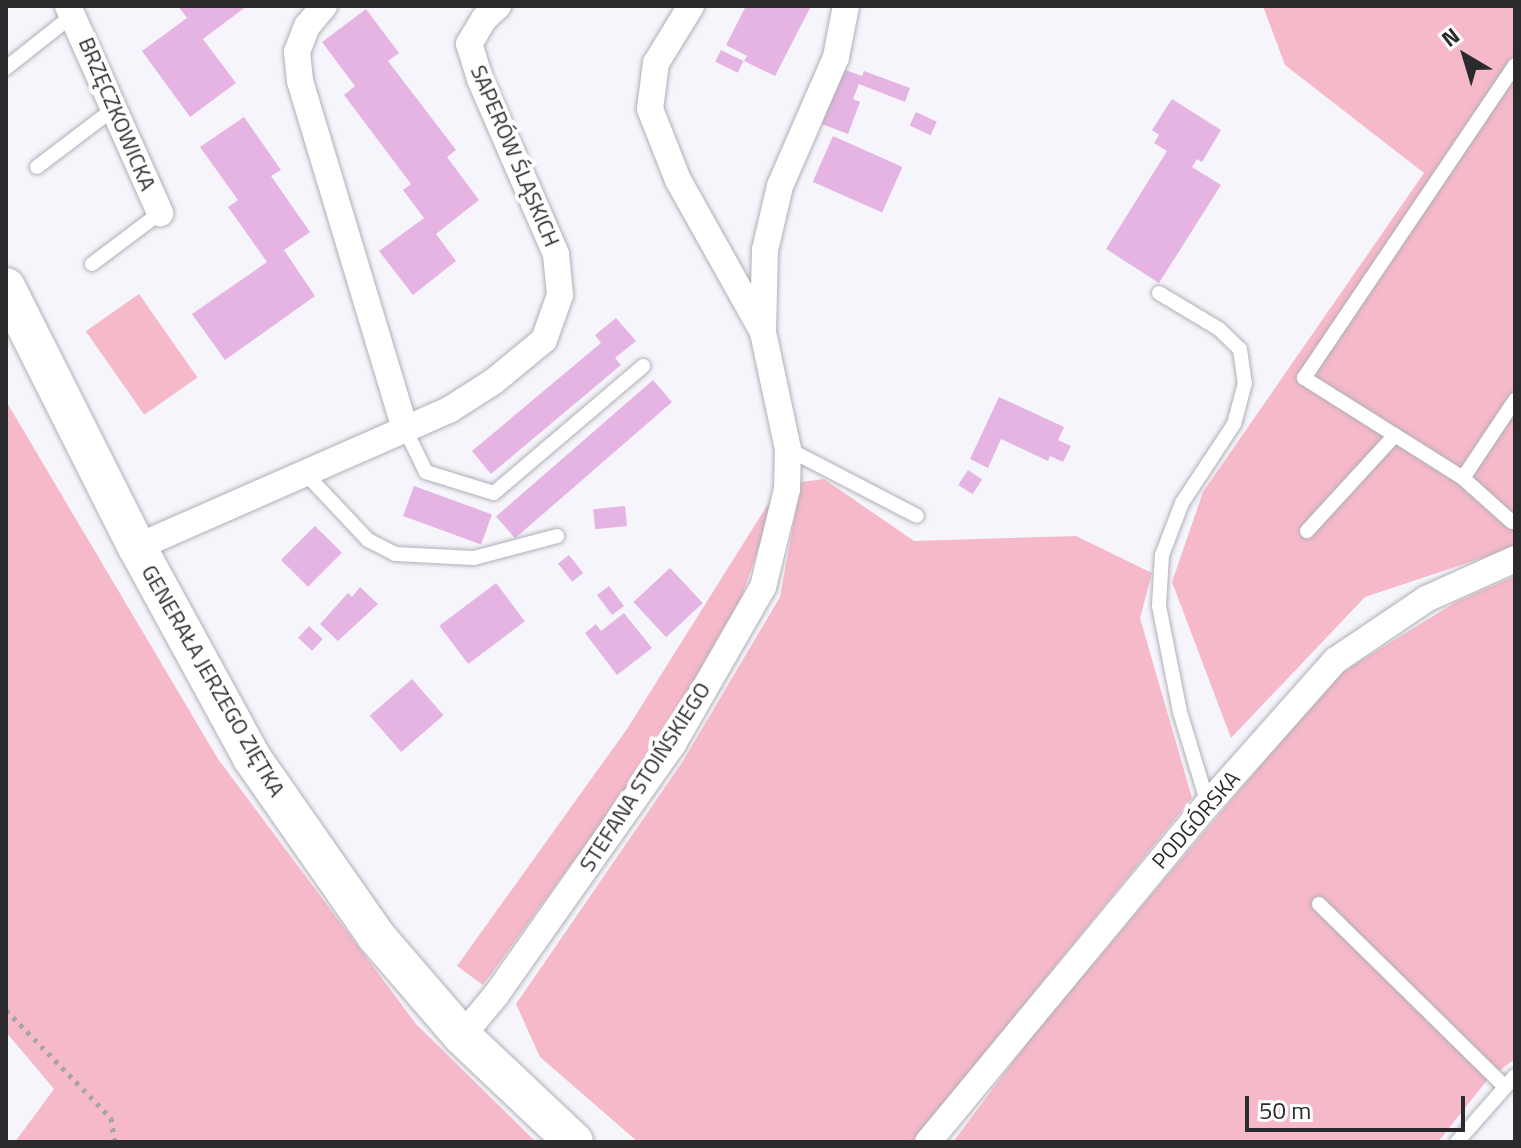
<!DOCTYPE html>
<html>
<head>
<meta charset="utf-8">
<style>
	body { margin:0 }
	#map { position:relative; width:1521px; height:1148px; overflow:hidden; background:#f6f5fc; font-family:"Titillium Web",sans-serif }
	div>[style] { position:absolute }
	[style*='--x'] { left:calc(var(--x)*1px); top:calc(var(--y)*1px); width:calc(var(--w)*1px); rotate:calc(var(--a)*1deg) }
	.green>* { inset:0; background:#f6b9c9; transform-origin:0 0 }
	.building>* { inset:0; background:#e5b4e3; transform-origin:0 0 }
	.path>* { height:5px; margin-top:-2.5px; transform-origin:0; background:repeating-linear-gradient(90deg,#a5a4a9 0 4px,transparent 0 10px) }
	.roads { filter:drop-shadow(0 0 2px #b0afb6) drop-shadow(0 0 2px #b0afb6) }
	.service>* { height:14px; margin:-7px; padding:0 7px; transform-origin:7px; border-radius:7px; background:#fff }
	.minor>* { height:26px; margin:-13px; padding:0 13px; transform-origin:13px; border-radius:13px; background:#fff }
	.secondary>* { height:38px; margin:-19px; padding:0 19px; transform-origin:19px; border-radius:19px; background:#fff }
	span { translate:-50% -50%; white-space:nowrap; text-align:center; line-height:1.15; -webkit-text-stroke:8px #fff; paint-order:stroke }
	.street-label { font-size:22px; color:#2b2a2d }
	.frame { position:absolute; inset:0; border:8px solid #2b2a2d; pointer-events:none }
	.north { position:absolute; left:1425px; top:16px; width:80px; height:80px; -webkit-text-stroke:6px #fff; paint-order:stroke; rotate:322deg; font-size:22px; font-weight:700; line-height:32px; text-align:center; color:#2b2a2d }
	.north::after { content:''; display:block; margin:auto; width:28px; height:36px; background:#2b2a2d; clip-path:polygon(50% 0,100% 100%,50% 72%,0 100%) }
	.scale { position:absolute; left:1245px; top:1096px; width:220px; height:36px; box-sizing:border-box; border:4px solid #2b2a2d; border-top:0; padding-left:10px; font-size:24px; line-height:28px; white-space:nowrap; color:#2b2a2d; -webkit-text-stroke:6px #fff; paint-order:stroke }
</style>
</head>
<body>
<div id="map">
	<div class="green">
		<i style="clip-path:polygon(1263px 6px,1515px 6px,1515px 547px,1365px 597px,1231px 738px,1172px 582px,1203px 492px,1424px 173px,1285px 65px)"></i>
		<i style="left:139px;top:294px;width:102px;height:65px;rotate:55deg"></i>
		<i style="clip-path:polygon(6px 401px,218px 759px,416px 1024px,536px 1142px,15px 1142px,54px 1089px,6px 1032px)"></i>
		<i style="clip-path:polygon(824px 479px,914px 541px,1076px 536px,1152px 573px,1140px 618px,1192px 798px,912px 1142px,638px 1142px,540px 1057px,516px 1004px,683px 761px,780px 597px,801px 482px)"></i>
		<i style="clip-path:polygon(780px 485px,742px 596px,649px 757px,483px 985px,457px 966px,627px 729px)"></i>
		<i style="clip-path:polygon(1515px 576px,1515px 1059px,1488px 1079px,1438px 1142px,953px 1142px,1034px 1034px,1336px 676px,1456px 602px)"></i>
	</div>
	<div class="building">
		<i style="clip-path:polygon(178px 6px,247px 6px,203px 39px,236px 83px,190px 117px,142px 51px,187px 18px)"></i>
		<i style="clip-path:polygon(746px 6px,811px 6px,775px 76px,744px 61px,747px 56px,726px 45px)"></i>
		<i style="clip-path:polygon(366px 9px,399px 53px,388px 61px,456px 150px,447px 157px,479px 200px,436px 234px,456px 261px,413px 295px,379px 251px,424px 218px,403px 190px,411px 184px,344px 95px,355px 86px,322px 42px)"></i>
		<i style="left:721px;top:50px;width:25px;height:13px;rotate:26deg"></i>
		<i style="clip-path:polygon(840px 68px,862px 76px,864px 71px,910px 88px,905px 102px,859px 84px,853px 99px,860px 102px,848px 134px,819px 123px)"></i>
		<i style="clip-path:polygon(1172px 99px,1221px 130px,1202px 162px,1197px 159px,1192px 167px,1221px 185px,1159px 283px,1106px 249px,1167px 151px,1154px 143px,1159px 135px,1152px 130px)"></i>
		<i style="left:916px;top:112px;width:23px;height:15px;rotate:25deg"></i>
		<i style="clip-path:polygon(244px 117px,281px 170px,271px 176px,310px 232px,284px 250px,315px 296px,225px 360px,192px 314px,267px 262px,228px 207px,238px 200px,200px 147px)"></i>
		<i style="left:833px;top:136px;width:76px;height:50px;rotate:24deg"></i>
		<i style="clip-path:polygon(616px 318px,636px 341px,615px 358px,621px 365px,491px 474px,472px 451px,601px 343px,595px 335px)"></i>
		<i style="left:653px;top:380px;width:29px;height:208px;rotate:49deg"></i>
		<i style="clip-path:polygon(999px 397px,1064px 427px,1058px 440px,1071px 446px,1063px 462px,1050px 456px,1048px 461px,1001px 439px,988px 468px,970px 459px)"></i>
		<i style="left:968px;top:470px;width:17px;height:18px;rotate:33deg"></i>
		<i style="left:414px;top:486px;width:83px;height:32px;rotate:20deg"></i>
		<i style="left:625px;top:506px;width:20px;height:32px;rotate:84deg"></i>
		<i style="left:315px;top:526px;width:38px;height:48px;rotate:45deg"></i>
		<i style="left:569px;top:555px;width:23px;height:14px;rotate:52deg"></i>
		<i style="left:670px;top:568px;width:48px;height:50px;rotate:47deg"></i>
		<i style="left:496px;top:583px;width:48px;height:71px;rotate:53deg"></i>
		<i style="left:609px;top:586px;width:25px;height:15px;rotate:53deg"></i>
		<i style="clip-path:polygon(360px 587px,378px 604px,338px 641px,320px 624px,348px 593px,352px 597px)"></i>
		<i style="clip-path:polygon(624px 613px,652px 648px,617px 675px,585px 633px,596px 624px,601px 631px)"></i>
		<i style="left:309px;top:626px;width:19px;height:16px;rotate:43deg"></i>
		<i style="left:412px;top:679px;width:48px;height:56px;rotate:49deg"></i>
	</div>
	<div class="path">
		<i style="--x:6;--y:1010;--w:151;--a:45.8"></i>
		<i style="--x:111;--y:1118;--w:24;--a:81"></i>
	</div>
	<div class="roads">
		<div class="service">
			<i style="--x:6;--y:68;--w:85;--a:-38.3"></i>
			<i style="--x:37;--y:167;--w:99;--a:-37.2"></i>
			<i style="--x:92;--y:264;--w:85;--a:-36.9"></i>
			<i style="--x:1159;--y:293;--w:70;--a:31"></i>
			<i style="--x:1219;--y:329;--w:29;--a:44"></i>
			<i style="--x:1240;--y:349;--w:34;--a:82"></i>
			<i style="--x:1245;--y:383;--w:42;--a:105"></i>
			<i style="--x:1234;--y:424;--w:95;--a:123.4"></i>
			<i style="--x:1182;--y:503;--w:56;--a:111"></i>
			<i style="--x:1162;--y:555;--w:51;--a:93.4"></i>
			<i style="--x:1159;--y:606;--w:108;--a:78.8"></i>
			<i style="--x:1180;--y:712;--w:96;--a:73.1"></i>
			<i style="--x:405;--y:429;--w:48;--a:64"></i>
			<i style="--x:426;--y:472;--w:71;--a:17.2"></i>
			<i style="--x:494;--y:493;--w:196;--a:-40.4"></i>
			<i style="--x:788;--y:449;--w:145;--a:27.4"></i>
			<i style="--x:305;--y:473;--w:92;--a:46.8"></i>
			<i style="--x:368;--y:540;--w:30;--a:27"></i>
			<i style="--x:395;--y:554;--w:79;--a:2.9"></i>
			<i style="--x:474;--y:558;--w:86;--a:-14.8"></i>
			<i style="--x:1463;--y:478;--w:94;--a:-56.3"></i>
			<i style="--x:1512;--y:522;--w:66;--a:-138.1"></i>
			<i style="--x:1463;--y:478;--w:188;--a:-147.8"></i>
			<i style="--x:1304;--y:378;--w:377;--a:-56"></i>
			<i style="--x:1307;--y:531;--w:130;--a:-47.5"></i>
			<i style="--x:1319;--y:904;--w:260;--a:44.5"></i>
			<i style="--x:1457;--y:1142;--w:88;--a:-48.7"></i>
		</div>
		<div class="minor">
			<i style="--x:68;--y:6;--w:227;--a:66"></i>
			<i style="--x:324;--y:6;--w:26;--a:130"></i>
			<i style="--x:307;--y:26;--w:28;--a:111"></i>
			<i style="--x:297;--y:52;--w:29;--a:84"></i>
			<i style="--x:300;--y:81;--w:363;--a:73.2"></i>
			<i style="--x:763;--y:332;--w:82;--a:-88.6"></i>
			<i style="--x:765;--y:250;--w:66;--a:-76.8"></i>
			<i style="--x:780;--y:186;--w:141;--a:-66.5"></i>
			<i style="--x:836;--y:57;--w:52;--a:-78.9"></i>
			<i style="--x:137;--y:547;--w:341;--a:-23.7"></i>
			<i style="--x:449;--y:410;--w:52;--a:-32.5"></i>
			<i style="--x:493;--y:382;--w:66;--a:-39.5"></i>
			<i style="--x:544;--y:340;--w:48;--a:-70.4"></i>
			<i style="--x:560;--y:295;--w:41;--a:-95.6"></i>
			<i style="--x:556;--y:254;--w:191;--a:-113.5"></i>
			<i style="--x:480;--y:79;--w:37;--a:-107"></i>
			<i style="--x:469;--y:44;--w:29;--a:-59"></i>
			<i style="--x:484;--y:19;--w:19;--a:-43"></i>
			<i style="--x:462;--y:1036;--w:53;--a:-50.3"></i>
			<i style="--x:496;--y:995;--w:307;--a:-54.8"></i>
			<i style="--x:673;--y:744;--w:181;--a:-60.2"></i>
			<i style="--x:763;--y:587;--w:101;--a:-76.2"></i>
			<i style="--x:787;--y:489;--w:40;--a:-88.6"></i>
			<i style="--x:788;--y:449;--w:120;--a:-102.1"></i>
			<i style="--x:763;--y:332;--w:174;--a:-119.2"></i>
			<i style="--x:678;--y:180;--w:76;--a:-111.5"></i>
			<i style="--x:650;--y:109;--w:46;--a:-82.6"></i>
			<i style="--x:656;--y:63;--w:67;--a:-58.4"></i>
			<i style="--x:928;--y:1142;--w:439;--a:-50.4"></i>
			<i style="--x:1208;--y:804;--w:193;--a:-48.4"></i>
			<i style="--x:1336;--y:660;--w:109;--a:-34.1"></i>
			<i style="--x:1426;--y:599;--w:98;--a:-24.2"></i>
		</div>
		<div class="secondary">
			<i style="--x:6;--y:287;--w:291;--a:63.3"></i>
			<i style="--x:137;--y:547;--w:240;--a:61.4"></i>
			<i style="--x:252;--y:758;--w:217;--a:55.1"></i>
			<i style="--x:376;--y:936;--w:132;--a:49.3"></i>
			<i style="--x:462;--y:1036;--w:154;--a:43.4"></i>
		</div>
	</div>
	<div class="street-label">
		<span style="left:117px;top:114px;rotate:67deg">BRZĘCZKOWICKA</span>
		<span style="left:515px;top:156px;rotate:67deg">SAPERÓW ŚLĄSKICH</span>
		<span style="left:213px;top:681px;rotate:60deg">GENERAŁA JERZEGO ZIĘTKA</span>
		<span style="left:645px;top:777px;rotate:-57deg">STEFANA STOIŃSKIEGO</span>
		<span style="left:1196px;top:820px;rotate:-49deg">PODGÓRSKA</span>
	</div>
	<div class="frame"></div>
	<div class="north">N</div>
	<div class="scale">50 m</div>
</div>
</body>
</html>
